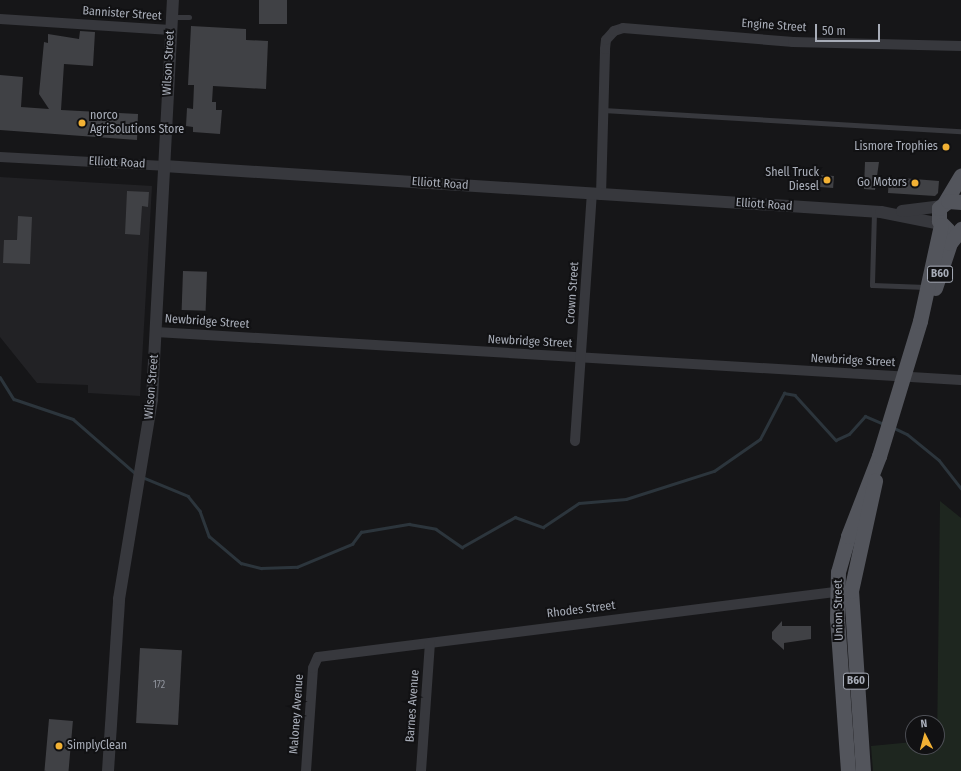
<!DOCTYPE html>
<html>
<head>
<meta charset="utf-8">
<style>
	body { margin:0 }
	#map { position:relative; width:961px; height:771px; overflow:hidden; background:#161618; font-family:"Fira Sans Condensed",sans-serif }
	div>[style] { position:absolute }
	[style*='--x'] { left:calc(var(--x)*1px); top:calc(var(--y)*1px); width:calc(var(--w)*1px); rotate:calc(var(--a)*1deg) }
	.built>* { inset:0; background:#222225 }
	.green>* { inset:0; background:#1e261f }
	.stream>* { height:2.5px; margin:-1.25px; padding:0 1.25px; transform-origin:1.25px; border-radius:1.25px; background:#2c353c }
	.building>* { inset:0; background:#404145; transform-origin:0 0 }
	.service>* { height:5px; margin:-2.5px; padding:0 2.5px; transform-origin:2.5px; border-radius:2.5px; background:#37383d }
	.minor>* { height:10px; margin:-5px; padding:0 5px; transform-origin:5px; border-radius:5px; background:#37383d }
	.tertiary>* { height:12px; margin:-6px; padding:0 6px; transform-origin:6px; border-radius:6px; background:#37383d }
	.primary>* { height:15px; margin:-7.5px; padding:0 7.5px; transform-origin:7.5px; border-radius:7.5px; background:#53555c }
	.dots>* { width:11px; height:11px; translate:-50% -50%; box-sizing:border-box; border:2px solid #111113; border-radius:50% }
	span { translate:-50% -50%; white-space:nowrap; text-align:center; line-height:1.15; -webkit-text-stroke:4px #111113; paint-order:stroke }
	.number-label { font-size:10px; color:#8e929b }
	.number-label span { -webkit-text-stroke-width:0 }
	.shield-label span { padding:1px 3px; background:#111113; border:1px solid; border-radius:3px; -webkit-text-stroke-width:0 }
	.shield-label { font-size:11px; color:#a8adb8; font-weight:700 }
	.street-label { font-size:12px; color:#a8adb8 }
	.poi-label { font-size:12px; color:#a8adb8 }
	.left { translate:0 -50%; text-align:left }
	.right { translate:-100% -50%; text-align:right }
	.north { position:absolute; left:905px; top:715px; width:40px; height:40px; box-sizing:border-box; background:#111113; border:1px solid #4d4f55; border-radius:50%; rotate:354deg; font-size:11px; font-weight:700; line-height:16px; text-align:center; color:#a8adb8 }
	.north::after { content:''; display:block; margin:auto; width:14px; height:18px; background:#f2b134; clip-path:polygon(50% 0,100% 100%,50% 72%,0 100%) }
	.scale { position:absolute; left:815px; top:24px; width:65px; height:18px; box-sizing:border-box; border:2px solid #a8adb8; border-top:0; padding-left:5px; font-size:12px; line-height:14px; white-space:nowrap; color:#a8adb8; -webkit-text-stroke:3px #111113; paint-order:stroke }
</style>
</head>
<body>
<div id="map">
	<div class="built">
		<i style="clip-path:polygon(0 177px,152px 186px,140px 396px,88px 393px,88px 385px,37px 383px,0 337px)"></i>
	</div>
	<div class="green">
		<i style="clip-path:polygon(940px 501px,961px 518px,961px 771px,873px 771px,871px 746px,913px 742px,913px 747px,937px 747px)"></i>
	</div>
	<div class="stream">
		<i style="--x:0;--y:377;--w:26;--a:58"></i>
		<i style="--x:14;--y:399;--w:62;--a:18.7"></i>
		<i style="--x:73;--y:419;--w:84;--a:41.1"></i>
		<i style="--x:894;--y:428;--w:14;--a:25"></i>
		<i style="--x:907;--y:434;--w:41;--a:39.1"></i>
		<i style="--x:939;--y:460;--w:36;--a:52"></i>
		<i style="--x:142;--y:477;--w:50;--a:22.4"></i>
		<i style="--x:188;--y:496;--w:19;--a:51"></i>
		<i style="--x:200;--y:511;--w:27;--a:70"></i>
		<i style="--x:209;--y:536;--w:42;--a:40.2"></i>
		<i style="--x:241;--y:563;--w:21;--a:14"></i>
		<i style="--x:261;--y:568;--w:36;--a:-2"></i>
		<i style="--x:297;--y:567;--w:60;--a:-22.7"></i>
		<i style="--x:352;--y:544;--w:15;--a:-53"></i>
		<i style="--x:361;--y:532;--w:49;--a:-9.5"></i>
		<i style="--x:409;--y:524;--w:27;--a:10"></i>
		<i style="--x:436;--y:529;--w:32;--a:35"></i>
		<i style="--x:462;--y:547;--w:61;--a:-29.5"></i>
		<i style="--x:515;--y:517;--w:30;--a:20"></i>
		<i style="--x:543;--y:527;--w:43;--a:-33.7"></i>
		<i style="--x:579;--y:503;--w:47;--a:-4.9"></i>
		<i style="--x:626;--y:499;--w:92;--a:-17.7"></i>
		<i style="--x:714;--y:471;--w:56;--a:-34.8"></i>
		<i style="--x:760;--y:439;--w:52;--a:-62.4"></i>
		<i style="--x:784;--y:393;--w:11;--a:10"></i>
		<i style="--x:795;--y:395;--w:61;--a:47.7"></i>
		<i style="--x:836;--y:440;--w:14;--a:-25"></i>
		<i style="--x:849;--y:434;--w:24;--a:-48"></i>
		<i style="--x:865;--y:416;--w:21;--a:23"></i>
	</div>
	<div class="building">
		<i style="left:259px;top:0;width:28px;height:24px"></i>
		<i style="clip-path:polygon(191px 26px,246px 29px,246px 40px,268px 41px,266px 89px,213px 86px,212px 102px,216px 102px,216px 110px,222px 110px,220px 134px,193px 132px,193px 127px,186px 126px,187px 108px,193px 109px,194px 85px,188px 85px)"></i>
		<i style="clip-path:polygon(80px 31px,95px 32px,93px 66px,64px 64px,61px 110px,138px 114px,137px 140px,0 130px,0 75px,23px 77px,21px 107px,49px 109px,39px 94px,44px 42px,48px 43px,48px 34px,79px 39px)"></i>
		<i style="clip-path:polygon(865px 162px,879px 162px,875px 190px,864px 189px)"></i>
		<i style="left:821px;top:175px;width:13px;height:12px;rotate:4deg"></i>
		<i style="clip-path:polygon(889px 177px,939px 181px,938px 193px,935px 196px,888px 193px)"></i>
		<i style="clip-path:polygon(127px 191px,149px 192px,148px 207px,142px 206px,140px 235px,125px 234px)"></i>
		<i style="clip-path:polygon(18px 216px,32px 217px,30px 264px,3px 263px,4px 240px,17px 240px)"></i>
		<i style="left:183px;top:271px;width:24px;height:39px;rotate:2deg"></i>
		<i style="clip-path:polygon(782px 621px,782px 626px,811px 626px,811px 639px,784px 643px,784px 650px,772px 639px,772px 632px)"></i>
		<i style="left:140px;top:648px;width:42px;height:75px;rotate:3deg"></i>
		<i style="left:49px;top:719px;width:24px;height:52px;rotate:5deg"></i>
	</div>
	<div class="service">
		<i style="--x:173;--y:17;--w:16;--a:0"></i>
		<i style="--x:603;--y:110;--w:359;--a:3.4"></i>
		<i style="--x:874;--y:212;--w:73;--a:91.6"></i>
		<i style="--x:872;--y:285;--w:54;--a:2.1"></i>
	</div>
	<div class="minor">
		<i style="--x:0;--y:19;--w:171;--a:3.7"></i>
		<i style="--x:0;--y:157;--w:164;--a:3.1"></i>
		<i style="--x:601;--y:195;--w:146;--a:-88.4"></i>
		<i style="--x:605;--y:49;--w:9;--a:-84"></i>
		<i style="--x:606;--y:40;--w:12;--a:-48"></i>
		<i style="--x:614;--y:31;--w:9;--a:-18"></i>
		<i style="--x:623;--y:28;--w:171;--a:4.7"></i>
		<i style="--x:793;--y:42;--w:168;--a:1.4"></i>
		<i style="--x:156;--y:332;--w:806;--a:3.41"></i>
		<i style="--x:575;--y:441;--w:248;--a:-86.1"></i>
		<i style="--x:306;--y:771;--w:103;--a:-86.1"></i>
		<i style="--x:313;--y:668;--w:12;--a:-66"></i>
		<i style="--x:318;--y:657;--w:529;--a:-7.17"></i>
		<i style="--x:421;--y:771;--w:128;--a:-86"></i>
	</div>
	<div class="tertiary">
		<i style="--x:164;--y:166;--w:718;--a:3.67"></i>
		<i style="--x:881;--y:212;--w:60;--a:11.5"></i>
		<i style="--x:902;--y:211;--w:39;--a:-7"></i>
		<i style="--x:108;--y:771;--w:172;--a:-86.3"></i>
		<i style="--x:119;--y:599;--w:203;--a:-80.6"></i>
		<i style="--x:152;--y:399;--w:400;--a:-87"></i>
	</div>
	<div class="primary">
		<i style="--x:945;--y:202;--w:31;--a:-59"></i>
		<i style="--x:948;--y:230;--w:13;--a:-135"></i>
		<i style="--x:939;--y:221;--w:13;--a:-90"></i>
		<i style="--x:939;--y:208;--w:11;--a:-38"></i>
		<i style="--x:948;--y:201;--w:13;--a:4"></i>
		<i style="--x:935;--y:288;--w:47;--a:-71.6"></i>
		<i style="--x:950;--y:243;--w:18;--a:-52"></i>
		<i style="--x:848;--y:771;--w:152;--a:-94.1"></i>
		<i style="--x:837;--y:619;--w:47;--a:-88.8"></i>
		<i style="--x:838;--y:572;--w:37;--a:-74"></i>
		<i style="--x:848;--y:536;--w:86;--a:-68.8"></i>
		<i style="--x:879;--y:456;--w:141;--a:-73.1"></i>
		<i style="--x:920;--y:321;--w:98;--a:-77.7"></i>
		<i style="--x:863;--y:771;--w:180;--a:-93.8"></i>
		<i style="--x:851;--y:591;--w:113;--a:-77.7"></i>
	</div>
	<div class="dots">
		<i style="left:82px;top:123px;background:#f2b134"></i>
		<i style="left:946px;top:147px;background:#f2b134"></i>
		<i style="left:827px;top:180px;background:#f2b134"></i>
		<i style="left:915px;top:183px;background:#f2b134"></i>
		<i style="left:59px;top:746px;background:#f2b134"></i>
	</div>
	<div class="number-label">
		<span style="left:159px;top:686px">172</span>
	</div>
	<div class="shield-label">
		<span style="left:940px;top:274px">B60</span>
		<span style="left:856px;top:681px">B60</span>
	</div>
	<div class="street-label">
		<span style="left:122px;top:14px;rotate:4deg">Bannister Street</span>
		<span style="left:774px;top:26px;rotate:4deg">Engine Street</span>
		<span style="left:169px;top:63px;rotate:-87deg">Wilson Street</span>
		<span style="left:117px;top:163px;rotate:3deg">Elliott Road</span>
		<span style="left:440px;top:184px;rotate:4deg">Elliott Road</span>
		<span style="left:764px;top:205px;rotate:4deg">Elliott Road</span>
		<span style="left:573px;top:293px;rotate:-86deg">Crown Street</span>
		<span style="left:207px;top:322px;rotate:4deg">Newbridge Street</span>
		<span style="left:530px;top:342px;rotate:3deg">Newbridge Street</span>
		<span style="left:853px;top:361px;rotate:3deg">Newbridge Street</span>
		<span style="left:152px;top:387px;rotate:-85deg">Wilson Street</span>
		<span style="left:581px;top:610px;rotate:-7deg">Rhodes Street</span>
		<span style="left:839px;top:610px;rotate:-91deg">Union Street</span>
		<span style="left:413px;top:706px;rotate:-86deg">Barnes Avenue</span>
		<span style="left:297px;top:714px;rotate:-86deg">Maloney Avenue</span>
	</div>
	<div class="poi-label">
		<span class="left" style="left:90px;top:123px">norco<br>AgriSolutions Store</span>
		<span class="right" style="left:938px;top:147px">Lismore Trophies</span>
		<span class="right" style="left:819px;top:180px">Shell Truck<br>Diesel</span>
		<span class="right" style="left:907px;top:183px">Go Motors</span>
		<span class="left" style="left:67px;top:746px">SimplyClean</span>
	</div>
	<div class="north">N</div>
	<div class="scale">50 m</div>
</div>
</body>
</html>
